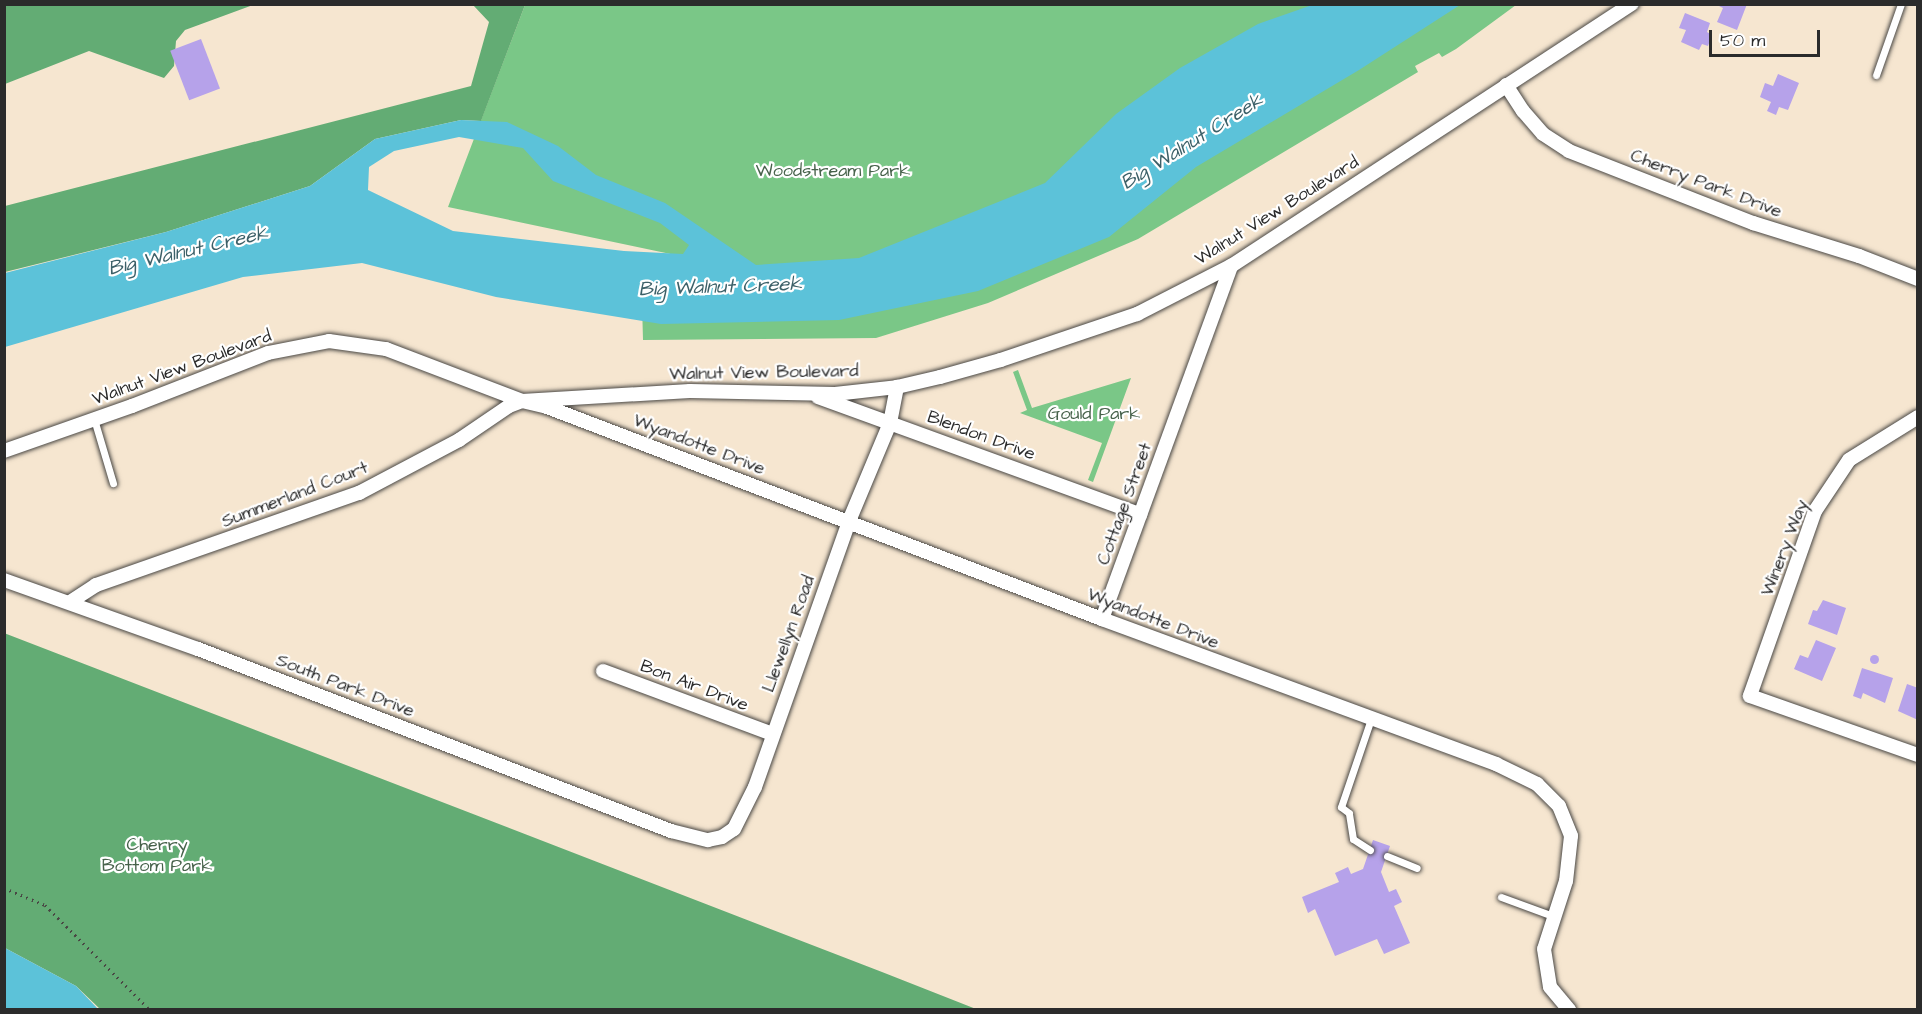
<!DOCTYPE html>
<html>
<head>
<meta charset="utf-8">
<style>
	body { margin:0 }
	#map { position:relative; width:1922px; height:1014px; overflow:hidden; background:#f6e6d0; font-family:"Architects Daughter",sans-serif }
	div>[style] { position:absolute }
	[style*='--x'] { left:calc(var(--x)*1px); top:calc(var(--y)*1px); width:calc(var(--w)*1px); rotate:calc(var(--a)*1deg) }
	.green>* { inset:0; background:#7ac787 }
	.forest>* { inset:0; background:#63ac74 }
	.water>* { inset:0; background:#5cc2d9 }
	.building>* { inset:0; background:#b6a2ea; transform-origin:0 0 }
	.round { border-radius:50% }
	.path>* { height:3px; margin-top:-1.5px; transform-origin:0; background:repeating-linear-gradient(90deg,#494744 0 1.5px,transparent 0 6px) }
	.roads { filter:drop-shadow(0 0 2px #494744) drop-shadow(0 0 2px #494744) }
	.service>* { height:7px; margin:-3.5px; padding:0 3.5px; transform-origin:3.5px; border-radius:3.5px; background:#fff }
	.minor>* { height:14px; margin:-7px; padding:0 7px; transform-origin:7px; border-radius:7px; background:#fff }
	span { translate:-50% -50%; white-space:nowrap; text-align:center; line-height:1.15; -webkit-text-stroke:4.5px #fff; paint-order:stroke }
	.park-label { font-size:18px; color:#47624b }
	.street-label { font-size:18px; color:#2b2b2b }
	.water-label { font-size:20px; color:#3c6068; font-style:italic }
	.frame { position:absolute; inset:0; border:6px solid #2b2b2b; pointer-events:none }
	.scale { position:absolute; left:1709px; top:30px; width:111px; height:27px; box-sizing:border-box; border:3px solid #2b2b2b; border-top:0; padding-left:8px; font-size:18px; line-height:21px; white-space:nowrap; color:#2b2b2b; -webkit-text-stroke:4px #fff; paint-order:stroke }
</style>
</head>
<body>
<div id="map">
	<div class="green">
		<i style="clip-path:polygon(525px 5px,1516px 5px,1456px 49px,1442px 57px,1439px 53px,1415px 66px,1418px 72px,1138px 239px,988px 303px,876px 338px,643px 340px,641px 268px,680px 256px,448px 207px)"></i>
		<i style="clip-path:polygon(1018px 370px,1032px 408px,1131px 378px,1093px 482px,1088px 480px,1102px 443px,1020px 413px,1027px 410px,1013px 372px)"></i>
	</div>
	<div class="forest">
		<i style="clip-path:polygon(5px 5px,253px 5px,185px 30px,176px 41px,174px 66px,164px 78px,89px 51px,5px 84px)"></i>
		<i style="clip-path:polygon(473px 5px,525px 5px,481px 121px,461px 120px,375px 139px,310px 186px,166px 232px,5px 272px,5px 206px,471px 86px,489px 22px)"></i>
		<i style="clip-path:polygon(4px 633px,882px 972px,976px 1009px,100px 1009px,76px 986px,5px 948px)"></i>
	</div>
	<div class="water">
		<i style="clip-path:polygon(evenodd,1315px 4px,1460px 5px,1359px 70px,1196px 167px,1109px 237px,978px 291px,839px 320px,661px 324px,496px 297px,362px 263px,243px 277px,5px 347px,5px 273px,166px 232px,310px 186px,375px 139px,461px 120px,507px 122px,558px 146px,596px 175px,665px 203px,756px 265px,859px 258px,1045px 183px,1116px 114px,1180px 68px,1258px 24px,1315px 4px,459px 137px,523px 148px,553px 181px,660px 223px,689px 245px,683px 254px,624px 251px,453px 231px,368px 190px,369px 167px,394px 151px,459px 137px)"></i>
		<i style="clip-path:polygon(5px 948px,76px 986px,98px 1009px,5px 1009px)"></i>
	</div>
	<div class="building">
		<i style="clip-path:polygon(1715px 4px,1747px 4px,1737px 30px,1717px 22px,1723px 8px)"></i>
		<i style="clip-path:polygon(1685px 13px,1710px 23px,1707px 32px,1712px 35px,1708px 46px,1702px 44px,1699px 50px,1681px 42px,1686px 30px,1679px 28px)"></i>
		<i style="left:201px;top:39px;width:53px;height:33px;rotate:69deg"></i>
		<i style="clip-path:polygon(1778px 74px,1799px 83px,1788px 110px,1779px 107px,1776px 115px,1767px 111px,1771px 102px,1760px 97px,1765px 83px,1773px 86px)"></i>
		<i style="clip-path:polygon(1823px 600px,1846px 608px,1837px 635px,1808px 624px,1813px 610px,1817px 611px)"></i>
		<i style="clip-path:polygon(1816px 640px,1836px 648px,1822px 681px,1794px 669px,1800px 655px,1808px 658px)"></i>
		<i class="round" style="left:1869.5px;top:654.5px;width:9px;height:9px"></i>
		<i style="clip-path:polygon(1862px 668px,1893px 678px,1885px 703px,1863px 693px,1861px 699px,1853px 696px)"></i>
		<i style="clip-path:polygon(1907px 684px,1918px 688px,1918px 720px,1898px 711px)"></i>
		<i style="clip-path:polygon(1373px 840px,1390px 846px,1381px 872px,1389px 892px,1396px 889px,1402px 902px,1394px 906px,1410px 943px,1384px 954px,1377px 939px,1335px 956px,1315px 909px,1308px 913px,1302px 897px,1339px 882px,1335px 873px,1348px 867px,1351px 874px,1363px 869px)"></i>
	</div>
	<div class="path">
		<i style="--x:4;--y:888;--w:44;--a:22.5"></i>
		<i style="--x:45;--y:905;--w:148;--a:45"></i>
	</div>
	<div class="roads">
		<div class="service">
			<i style="--x:1876;--y:75;--w:75;--a:-70.6"></i>
			<i style="--x:94;--y:419;--w:67;--a:73.5"></i>
			<i style="--x:1370;--y:850;--w:20;--a:-147"></i>
			<i style="--x:1353;--y:839;--w:26;--a:-99"></i>
			<i style="--x:1349;--y:813;--w:10;--a:-143"></i>
			<i style="--x:1341;--y:807;--w:93;--a:-71.2"></i>
			<i style="--x:1387;--y:856;--w:32;--a:22"></i>
			<i style="--x:1501;--y:897;--w:55;--a:20.1"></i>
		</div>
		<div class="minor">
			<i style="--x:1506;--y:85;--w:31;--a:57"></i>
			<i style="--x:1523;--y:111;--w:30;--a:49"></i>
			<i style="--x:1543;--y:134;--w:31;--a:33"></i>
			<i style="--x:1569;--y:151;--w:198;--a:21.4"></i>
			<i style="--x:1753;--y:223;--w:111;--a:17.3"></i>
			<i style="--x:1859;--y:256;--w:63;--a:21.3"></i>
			<i style="--x:818;--y:397;--w:343;--a:20"></i>
			<i style="--x:1918;--y:417;--w:81;--a:148.1"></i>
			<i style="--x:1849;--y:460;--w:61;--a:123.7"></i>
			<i style="--x:1815;--y:511;--w:196;--a:109.4"></i>
			<i style="--x:1750;--y:696;--w:178;--a:19.4"></i>
			<i style="--x:4;--y:451;--w:136;--a:-19.4"></i>
			<i style="--x:132;--y:406;--w:146;--a:-21.3"></i>
			<i style="--x:268;--y:353;--w:62;--a:-11.1"></i>
			<i style="--x:329;--y:341;--w:58;--a:8"></i>
			<i style="--x:386;--y:349;--w:146;--a:20.9"></i>
			<i style="--x:522;--y:401;--w:168;--a:-3.4"></i>
			<i style="--x:690;--y:391;--w:145;--a:1.2"></i>
			<i style="--x:835;--y:394;--w:62;--a:-6.4"></i>
			<i style="--x:897;--y:387;--w:44;--a:-13.1"></i>
			<i style="--x:940;--y:377;--w:63;--a:-15.6"></i>
			<i style="--x:1001;--y:360;--w:144;--a:-18.7"></i>
			<i style="--x:1137;--y:314;--w:106;--a:-27.1"></i>
			<i style="--x:1231;--y:266;--w:479;--a:-33.2"></i>
			<i style="--x:4;--y:580;--w:206;--a:19.6"></i>
			<i style="--x:198;--y:649;--w:507;--a:21.05"></i>
			<i style="--x:671;--y:831;--w:38;--a:14"></i>
			<i style="--x:708;--y:840;--w:14;--a:-12"></i>
			<i style="--x:722;--y:837;--w:14;--a:-34"></i>
			<i style="--x:734;--y:829;--w:47;--a:-63.4"></i>
			<i style="--x:755;--y:787;--w:282;--a:-70.5"></i>
			<i style="--x:849;--y:521;--w:106;--a:-67.3"></i>
			<i style="--x:890;--y:423;--w:37;--a:-79"></i>
			<i style="--x:70;--y:602;--w:31;--a:-33"></i>
			<i style="--x:96;--y:585;--w:279;--a:-19.3"></i>
			<i style="--x:359;--y:493;--w:113;--a:-27.9"></i>
			<i style="--x:459;--y:440;--w:60;--a:-34.2"></i>
			<i style="--x:509;--y:406;--w:14;--a:-21"></i>
			<i style="--x:522;--y:401;--w:26;--a:13"></i>
			<i style="--x:547;--y:407;--w:594;--a:20.91"></i>
			<i style="--x:1102;--y:619;--w:420;--a:20.2"></i>
			<i style="--x:1496;--y:764;--w:46;--a:26"></i>
			<i style="--x:1537;--y:784;--w:31;--a:45"></i>
			<i style="--x:1559;--y:806;--w:32;--a:68"></i>
			<i style="--x:1571;--y:836;--w:45;--a:96.3"></i>
			<i style="--x:1566;--y:881;--w:71;--a:107.9"></i>
			<i style="--x:1544;--y:949;--w:38;--a:81"></i>
			<i style="--x:1550;--y:987;--w:30;--a:50"></i>
			<i style="--x:1102;--y:619;--w:376;--a:-69.9"></i>
			<i style="--x:603;--y:671;--w:180;--a:20.4"></i>
		</div>
	</div>
	<div class="park-label">
		<span style="left:833px;top:171px">Woodstream Park</span>
		<span style="left:1094px;top:414px">Gould Park</span>
		<span style="left:157px;top:856px">Cherry<br>Bottom Park</span>
	</div>
	<div class="street-label">
		<span style="left:1706px;top:184px;rotate:21deg">Cherry Park Drive</span>
		<span style="left:1277px;top:211px;rotate:-32deg">Walnut View Boulevard</span>
		<span style="left:182px;top:368px;rotate:-20deg">Walnut View Boulevard</span>
		<span style="left:764px;top:373px;rotate:-1deg">Walnut View Boulevard</span>
		<span style="left:981px;top:436px;rotate:20deg">Blendon Drive</span>
		<span style="left:699px;top:445px;rotate:21deg">Wyandotte Drive</span>
		<span style="left:295px;top:495px;rotate:-21deg">Summerland Court</span>
		<span style="left:1125px;top:504px;rotate:-70deg">Cottage Street</span>
		<span style="left:1785px;top:548px;rotate:-69deg">Winery Way</span>
		<span style="left:1153px;top:619px;rotate:21deg">Wyandotte Drive</span>
		<span style="left:789px;top:634px;rotate:-70deg">Llewellyn Road</span>
		<span style="left:345px;top:686px;rotate:21deg">South Park Drive</span>
		<span style="left:694px;top:686px;rotate:21deg">Bon Air Drive</span>
	</div>
	<div class="water-label">
		<span style="left:1192px;top:142px;rotate:-32deg">Big Walnut Creek</span>
		<span style="left:188px;top:251px;rotate:-13deg">Big Walnut Creek</span>
		<span style="left:720px;top:287px;rotate:-2deg">Big Walnut Creek</span>
	</div>
	<div class="frame"></div>
	<div class="scale">50 m</div>
</div>
</body>
</html>
